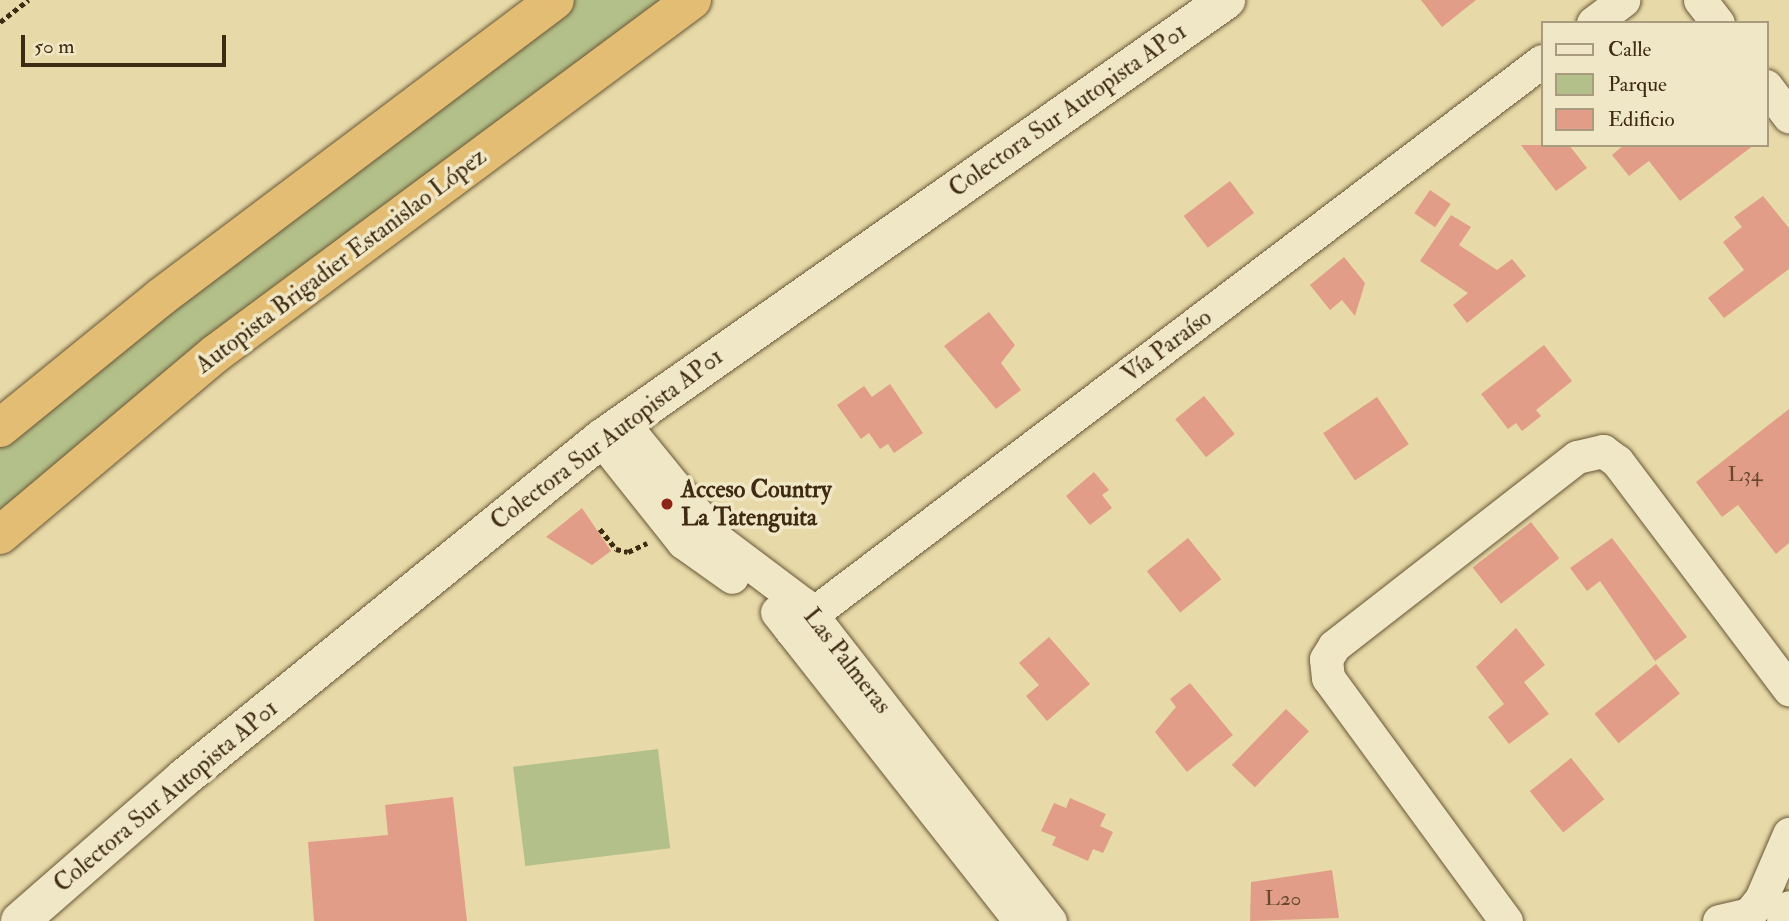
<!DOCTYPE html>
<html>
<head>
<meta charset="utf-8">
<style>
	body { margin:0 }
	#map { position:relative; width:1789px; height:921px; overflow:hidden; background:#e8daa8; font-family:"IM FELL Double Pica",serif }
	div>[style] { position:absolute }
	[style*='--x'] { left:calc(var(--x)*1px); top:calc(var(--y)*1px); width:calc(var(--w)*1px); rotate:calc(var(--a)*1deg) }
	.green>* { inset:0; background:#b4c089; transform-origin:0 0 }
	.building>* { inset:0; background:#e19d87; transform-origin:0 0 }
	.path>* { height:4.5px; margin-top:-2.25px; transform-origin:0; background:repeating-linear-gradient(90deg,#3e2b11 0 5px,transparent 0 8.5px) }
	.roads { filter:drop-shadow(0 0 2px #685737) drop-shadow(0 0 2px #685737) }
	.minor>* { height:33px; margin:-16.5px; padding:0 16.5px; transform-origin:16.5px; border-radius:16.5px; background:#f0e7c6 }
	.secondary>* { height:38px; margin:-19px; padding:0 19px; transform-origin:19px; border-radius:19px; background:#f0e7c6 }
	.motorway>* { height:38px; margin:-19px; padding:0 19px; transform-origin:19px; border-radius:19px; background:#e4bd74 }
	.dots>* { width:19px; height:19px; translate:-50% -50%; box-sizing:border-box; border:4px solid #f0e7c6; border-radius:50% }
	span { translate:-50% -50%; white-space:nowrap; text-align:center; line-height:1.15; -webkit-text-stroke:7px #f0e7c6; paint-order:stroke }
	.number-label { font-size:21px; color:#67482e }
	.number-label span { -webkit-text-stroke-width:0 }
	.street-label { font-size:24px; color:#3e2b11 }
	.poi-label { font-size:24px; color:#3e2b11; font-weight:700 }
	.left { translate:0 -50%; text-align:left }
	.legend { position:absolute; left:1541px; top:21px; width:228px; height:126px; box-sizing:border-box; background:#f0e7c6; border:2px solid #a99c7e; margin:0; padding:9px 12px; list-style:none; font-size:21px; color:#3e2b11 }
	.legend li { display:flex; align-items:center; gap:14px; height:35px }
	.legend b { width:35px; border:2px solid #a99c7e }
	.scale { position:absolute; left:21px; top:35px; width:205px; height:32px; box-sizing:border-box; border:4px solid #3e2b11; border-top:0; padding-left:9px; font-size:21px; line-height:24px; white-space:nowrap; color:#3e2b11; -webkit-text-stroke:5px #f0e7c6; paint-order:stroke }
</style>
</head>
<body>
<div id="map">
	<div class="green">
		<i style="clip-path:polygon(555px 0,692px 0,0 535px,0 428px)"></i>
		<i style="left:658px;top:749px;width:100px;height:146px;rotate:83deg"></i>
	</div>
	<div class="building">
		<i style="clip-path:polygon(1421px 0,1476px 0,1442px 27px)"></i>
		<i style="clip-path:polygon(1521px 145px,1569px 145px,1587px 168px,1556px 191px)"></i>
		<i style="clip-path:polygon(1624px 145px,1754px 145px,1680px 201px,1649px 161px,1629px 176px,1612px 155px)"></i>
		<i style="left:1230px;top:181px;width:40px;height:58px;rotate:53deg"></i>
		<i style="left:1430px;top:190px;width:25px;height:28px;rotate:34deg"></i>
		<i style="clip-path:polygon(1763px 196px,1789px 228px,1789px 269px,1724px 318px,1708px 298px,1744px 270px,1723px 242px,1742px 227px,1734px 217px)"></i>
		<i style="clip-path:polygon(1451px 215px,1471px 227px,1459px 245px,1497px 270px,1512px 259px,1526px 276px,1467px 323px,1453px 305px,1468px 293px,1420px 261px)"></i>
		<i style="clip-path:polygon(1344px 257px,1365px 283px,1355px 316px,1342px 300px,1330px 310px,1310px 285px)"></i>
		<i style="clip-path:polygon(989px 312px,1015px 345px,1001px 363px,1021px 390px,996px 409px,944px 346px)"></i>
		<i style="clip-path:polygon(1544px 345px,1572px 381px,1536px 410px,1541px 416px,1522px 431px,1516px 423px,1508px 429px,1481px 394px)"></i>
		<i style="clip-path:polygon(890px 384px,923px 433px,894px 453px,888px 444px,880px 449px,869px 433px,861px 439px,837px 405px,864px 386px,872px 397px)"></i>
		<i style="left:1204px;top:396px;width:49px;height:37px;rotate:51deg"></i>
		<i style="left:1377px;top:397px;width:57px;height:65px;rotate:56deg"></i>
		<i style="clip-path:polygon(1789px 409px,1789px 543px,1776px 554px,1738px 505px,1722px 517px,1696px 482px)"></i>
		<i style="clip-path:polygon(1094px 472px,1109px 490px,1102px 495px,1112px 508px,1090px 525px,1066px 496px)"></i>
		<i style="clip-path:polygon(582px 508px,611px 551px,592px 565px,546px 537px)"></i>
		<i style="left:1531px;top:522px;width:46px;height:74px;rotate:52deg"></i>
		<i style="left:1188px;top:538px;width:53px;height:53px;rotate:51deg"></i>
		<i style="clip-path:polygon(1612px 538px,1687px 637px,1655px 661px,1600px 581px,1587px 591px,1570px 568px)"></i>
		<i style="clip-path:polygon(1516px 628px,1545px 665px,1524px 682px,1549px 714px,1509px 744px,1488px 717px,1504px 704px,1476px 667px)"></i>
		<i style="clip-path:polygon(1049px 637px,1090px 684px,1047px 721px,1026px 696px,1039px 685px,1019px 663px)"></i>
		<i style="left:1656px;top:664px;width:38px;height:79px;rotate:51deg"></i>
		<i style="clip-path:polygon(1190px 683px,1233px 735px,1187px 772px,1155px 732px,1176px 707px,1170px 699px)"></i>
		<i style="left:1286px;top:709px;width:32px;height:78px;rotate:44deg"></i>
		<i style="left:1571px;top:758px;width:53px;height:53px;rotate:51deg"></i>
		<i style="clip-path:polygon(453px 797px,467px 921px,314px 921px,308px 842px,388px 835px,385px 805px)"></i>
		<i style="clip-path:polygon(1070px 798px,1106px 814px,1100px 826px,1113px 832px,1103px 853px,1093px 849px,1088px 861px,1052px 845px,1056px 837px,1041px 831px,1054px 803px,1066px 808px)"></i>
		<i style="clip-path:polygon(1332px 870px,1339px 918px,1250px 921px,1251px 882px)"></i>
	</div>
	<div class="path">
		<i style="--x:0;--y:22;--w:36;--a:-38"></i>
		<i style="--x:600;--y:529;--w:26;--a:51"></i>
		<i style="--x:616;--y:549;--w:12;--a:14"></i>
		<i style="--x:628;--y:552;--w:21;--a:-25"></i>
	</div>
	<div class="roads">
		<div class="minor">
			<i style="--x:1700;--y:0;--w:29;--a:52"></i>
			<i style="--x:1593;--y:23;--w:38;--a:-37"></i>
			<i style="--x:1766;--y:86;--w:38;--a:53"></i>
			<i style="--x:623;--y:423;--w:151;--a:50.9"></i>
			<i style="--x:718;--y:540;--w:106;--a:37"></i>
			<i style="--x:803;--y:604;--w:402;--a:52.1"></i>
			<i style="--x:601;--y:439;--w:132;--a:51.5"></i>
			<i style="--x:683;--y:542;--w:60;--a:35.5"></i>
			<i style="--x:777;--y:612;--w:393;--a:51.8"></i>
			<i style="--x:791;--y:630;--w:942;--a:-37.15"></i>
			<i style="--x:1506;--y:921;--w:301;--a:-126.2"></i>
			<i style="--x:1328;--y:678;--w:19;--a:-96"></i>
			<i style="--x:1326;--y:659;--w:15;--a:-58"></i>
			<i style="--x:1334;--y:646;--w:308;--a:-37.9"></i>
			<i style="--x:1577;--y:457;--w:27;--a:-13"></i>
			<i style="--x:1603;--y:451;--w:17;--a:36"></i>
			<i style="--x:1617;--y:461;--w:286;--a:53"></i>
			<i style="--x:1719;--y:921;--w:31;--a:-13"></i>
			<i style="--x:1749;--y:914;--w:19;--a:-51"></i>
			<i style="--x:1761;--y:899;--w:71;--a:-66.7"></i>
			<i style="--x:1783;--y:921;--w:15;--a:-67"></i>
		</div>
		<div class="secondary">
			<i style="--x:20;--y:921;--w:219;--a:-41.1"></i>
			<i style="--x:185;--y:777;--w:536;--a:-39.09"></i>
			<i style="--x:601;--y:439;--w:764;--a:-35.08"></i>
		</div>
		<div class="motorway">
			<i style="--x:0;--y:428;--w:208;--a:-39.1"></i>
			<i style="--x:161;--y:297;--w:493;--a:-37"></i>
			<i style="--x:0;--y:535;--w:281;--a:-40.1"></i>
			<i style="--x:215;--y:354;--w:594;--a:-36.58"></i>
		</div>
	</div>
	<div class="dots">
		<i style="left:667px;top:504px;background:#8f2418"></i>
	</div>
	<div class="number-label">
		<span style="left:1745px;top:475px">L34</span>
		<span style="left:1283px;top:899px">L20</span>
	</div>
	<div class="street-label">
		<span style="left:1068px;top:110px;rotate:-35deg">Colectora Sur Autopista AP01</span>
		<span style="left:341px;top:261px;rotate:-37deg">Autopista Brigadier Estanislao López</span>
		<span style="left:1167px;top:346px;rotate:-37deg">Vía Paraíso</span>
		<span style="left:607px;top:439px;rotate:-37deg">Colectora Sur Autopista AP01</span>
		<span style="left:847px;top:661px;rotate:52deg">Las Palmeras</span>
		<span style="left:166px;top:796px;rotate:-40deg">Colectora Sur Autopista AP01</span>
	</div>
	<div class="poi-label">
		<span class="left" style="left:681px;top:504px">Acceso Country<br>La Tatenguita</span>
	</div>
	<ul class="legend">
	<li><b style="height:9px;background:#f0e7c6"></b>Calle</li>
	<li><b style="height:19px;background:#b4c089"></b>Parque</li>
	<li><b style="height:19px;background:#e19d87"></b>Edificio</li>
	</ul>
	<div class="scale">50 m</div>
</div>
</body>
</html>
